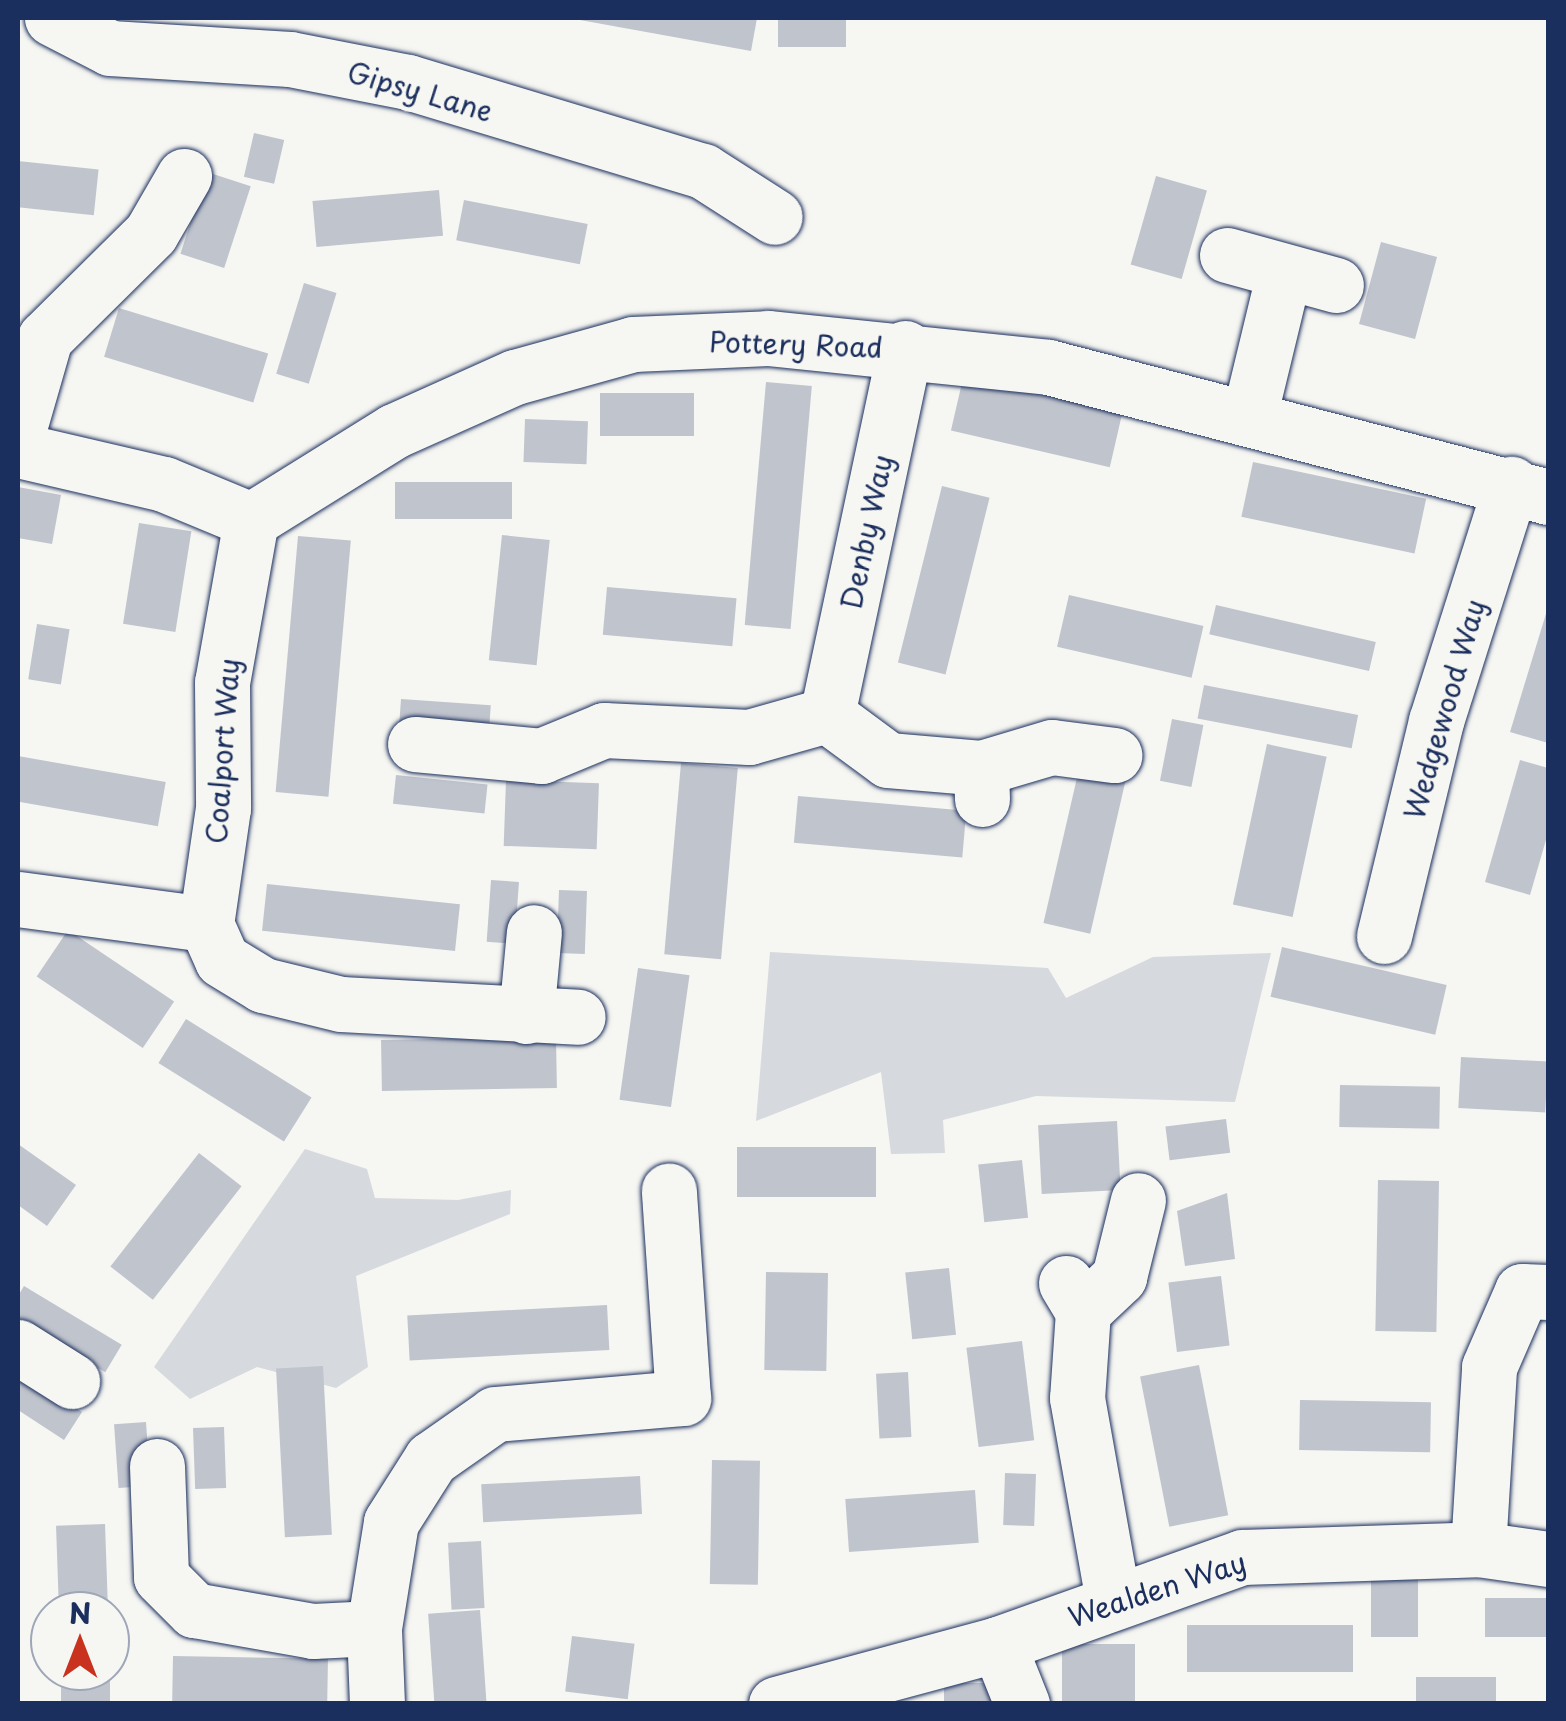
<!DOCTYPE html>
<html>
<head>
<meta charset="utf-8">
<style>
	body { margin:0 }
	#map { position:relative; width:1566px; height:1721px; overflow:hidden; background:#f6f6f2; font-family:"Playpen Sans",sans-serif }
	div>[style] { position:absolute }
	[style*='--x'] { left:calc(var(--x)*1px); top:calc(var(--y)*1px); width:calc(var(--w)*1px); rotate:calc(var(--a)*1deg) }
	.green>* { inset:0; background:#d6d9dd }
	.building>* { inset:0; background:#c0c4cd; transform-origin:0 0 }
	.roads { filter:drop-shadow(0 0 2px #1b2f5e) drop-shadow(0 0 2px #1b2f5e) }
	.minor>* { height:55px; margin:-27.5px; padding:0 27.5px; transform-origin:27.5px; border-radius:27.5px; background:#f6f6f2 }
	span { translate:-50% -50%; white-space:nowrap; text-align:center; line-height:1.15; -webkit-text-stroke:9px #f6f6f2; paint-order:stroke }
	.street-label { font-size:28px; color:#1b2f5e }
	.frame { position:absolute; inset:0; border:20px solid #1b2f5e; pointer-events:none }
	.north { position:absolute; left:30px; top:1591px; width:100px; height:100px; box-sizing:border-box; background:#f6f6f2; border:2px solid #9ea6b7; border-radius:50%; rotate:0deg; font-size:28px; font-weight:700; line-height:40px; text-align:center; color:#1b2f5e }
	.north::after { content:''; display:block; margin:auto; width:35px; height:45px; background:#c8321e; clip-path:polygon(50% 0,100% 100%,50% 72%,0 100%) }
</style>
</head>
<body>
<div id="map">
	<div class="green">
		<i style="clip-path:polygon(770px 952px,1048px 968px,1066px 998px,1153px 957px,1271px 953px,1235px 1102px,1036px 1096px,943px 1120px,945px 1153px,891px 1154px,881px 1072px,756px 1121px)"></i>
		<i style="clip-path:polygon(305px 1149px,367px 1169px,375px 1198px,458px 1200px,511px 1190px,510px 1214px,356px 1276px,368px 1367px,336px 1388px,257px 1367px,190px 1399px,154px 1367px)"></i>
	</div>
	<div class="building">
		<i style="clip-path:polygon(569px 18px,757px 18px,751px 51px)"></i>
		<i style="left:778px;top:18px;width:68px;height:29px"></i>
		<i style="left:254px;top:133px;width:31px;height:45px;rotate:13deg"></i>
		<i style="left:18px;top:161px;width:81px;height:46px;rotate:6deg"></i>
		<i style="left:207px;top:172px;width:46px;height:86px;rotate:18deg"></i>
		<i style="left:1156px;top:176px;width:53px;height:92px;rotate:16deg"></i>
		<i style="left:439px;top:190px;width:46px;height:127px;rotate:85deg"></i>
		<i style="left:464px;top:200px;width:126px;height:41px;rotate:11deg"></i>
		<i style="left:1381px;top:242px;width:58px;height:85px;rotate:15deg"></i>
		<i style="left:304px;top:283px;width:34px;height:95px;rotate:17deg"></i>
		<i style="left:119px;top:308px;width:156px;height:51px;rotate:17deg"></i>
		<i style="left:964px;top:374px;width:163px;height:58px;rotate:13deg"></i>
		<i style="left:766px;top:382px;width:46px;height:244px;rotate:5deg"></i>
		<i style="left:600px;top:393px;width:94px;height:43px"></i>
		<i style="left:525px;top:419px;width:63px;height:43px;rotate:2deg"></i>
		<i style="left:1253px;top:462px;width:177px;height:56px;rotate:12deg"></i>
		<i style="left:395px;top:482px;width:117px;height:37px"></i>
		<i style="left:942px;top:486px;width:49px;height:182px;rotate:14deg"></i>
		<i style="clip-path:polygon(18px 487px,61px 495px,52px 544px,18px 538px)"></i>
		<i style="left:139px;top:523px;width:53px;height:102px;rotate:9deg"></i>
		<i style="left:502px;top:535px;width:48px;height:126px;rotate:6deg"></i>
		<i style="left:298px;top:536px;width:53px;height:257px;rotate:5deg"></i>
		<i style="left:607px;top:587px;width:130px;height:48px;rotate:5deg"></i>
		<i style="left:1069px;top:595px;width:138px;height:53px;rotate:13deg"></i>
		<i style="left:1216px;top:605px;width:164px;height:30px;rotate:13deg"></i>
		<i style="clip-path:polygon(1548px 607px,1548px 743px,1510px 732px)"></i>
		<i style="left:37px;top:624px;width:33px;height:56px;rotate:9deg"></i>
		<i style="left:1204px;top:685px;width:157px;height:34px;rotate:11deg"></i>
		<i style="left:401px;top:699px;width:90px;height:28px;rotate:4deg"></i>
		<i style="left:1172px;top:719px;width:32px;height:63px;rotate:11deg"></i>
		<i style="left:1267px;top:744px;width:61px;height:164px;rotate:12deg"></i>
		<i style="left:18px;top:756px;width:150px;height:45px;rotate:10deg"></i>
		<i style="clip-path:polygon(1520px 760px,1548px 768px,1548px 833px,1530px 895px,1485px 882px)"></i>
		<i style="left:681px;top:763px;width:57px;height:192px;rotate:5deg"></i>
		<i style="left:1079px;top:769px;width:48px;height:158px;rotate:13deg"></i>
		<i style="left:396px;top:775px;width:92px;height:29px;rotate:6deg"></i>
		<i style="left:506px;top:780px;width:93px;height:66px;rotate:2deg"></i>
		<i style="left:798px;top:796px;width:169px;height:47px;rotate:5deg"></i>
		<i style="left:491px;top:880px;width:28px;height:62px;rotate:4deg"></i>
		<i style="left:267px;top:884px;width:194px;height:47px;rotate:6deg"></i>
		<i style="left:559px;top:890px;width:28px;height:63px;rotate:2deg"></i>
		<i style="left:68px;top:930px;width:128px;height:56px;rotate:34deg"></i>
		<i style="left:1282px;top:947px;width:169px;height:51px;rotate:13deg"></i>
		<i style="left:638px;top:968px;width:52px;height:133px;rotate:8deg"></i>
		<i style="left:186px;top:1019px;width:148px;height:52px;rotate:32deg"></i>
		<i style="left:556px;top:1037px;width:51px;height:175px;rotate:89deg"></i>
		<i style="left:1461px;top:1057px;width:87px;height:51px;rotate:3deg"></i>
		<i style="left:1340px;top:1085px;width:100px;height:42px;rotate:1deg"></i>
		<i style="left:1226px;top:1119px;width:34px;height:61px;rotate:83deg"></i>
		<i style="left:1117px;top:1121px;width:69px;height:79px;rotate:87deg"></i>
		<i style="clip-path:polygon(18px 1144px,76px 1185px,47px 1226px,18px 1205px)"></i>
		<i style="left:737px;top:1147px;width:139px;height:50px"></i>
		<i style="left:199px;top:1153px;width:54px;height:144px;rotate:38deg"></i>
		<i style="left:1022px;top:1160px;width:58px;height:44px;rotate:84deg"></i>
		<i style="left:1378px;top:1180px;width:61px;height:151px;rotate:1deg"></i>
		<i style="clip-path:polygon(1227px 1193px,1235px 1259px,1185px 1266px,1177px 1211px)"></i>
		<i style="left:949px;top:1268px;width:67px;height:44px;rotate:84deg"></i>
		<i style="left:766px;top:1272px;width:62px;height:98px;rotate:1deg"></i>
		<i style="left:1221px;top:1276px;width:70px;height:53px;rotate:83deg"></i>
		<i style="left:24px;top:1286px;width:114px;height:32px;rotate:31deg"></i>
		<i style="left:607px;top:1305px;width:45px;height:200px;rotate:87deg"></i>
		<i style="left:1022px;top:1341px;width:100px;height:56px;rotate:83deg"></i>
		<i style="left:1199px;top:1365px;width:153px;height:60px;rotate:79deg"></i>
		<i style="left:323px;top:1366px;width:169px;height:47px;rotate:87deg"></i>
		<i style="clip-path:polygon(18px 1370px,82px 1412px,64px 1440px,18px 1410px)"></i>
		<i style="left:908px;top:1372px;width:65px;height:32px;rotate:87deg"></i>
		<i style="left:1300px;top:1400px;width:131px;height:50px;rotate:1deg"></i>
		<i style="left:146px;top:1422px;width:64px;height:32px;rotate:86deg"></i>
		<i style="left:224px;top:1427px;width:61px;height:31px;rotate:88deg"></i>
		<i style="left:712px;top:1460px;width:48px;height:124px;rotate:1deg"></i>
		<i style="left:1005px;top:1473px;width:31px;height:52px;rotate:2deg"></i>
		<i style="left:640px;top:1476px;width:38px;height:159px;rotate:87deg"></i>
		<i style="left:975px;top:1490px;width:53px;height:130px;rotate:86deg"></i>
		<i style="left:105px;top:1524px;width:87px;height:49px;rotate:88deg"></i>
		<i style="left:481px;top:1541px;width:67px;height:33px;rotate:87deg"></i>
		<i style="left:1371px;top:1577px;width:47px;height:60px"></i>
		<i style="left:1485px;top:1598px;width:63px;height:39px"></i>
		<i style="left:480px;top:1610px;width:94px;height:52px;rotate:86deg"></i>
		<i style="left:1353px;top:1625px;width:47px;height:166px;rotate:90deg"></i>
		<i style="left:572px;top:1636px;width:63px;height:56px;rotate:7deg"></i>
		<i style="left:1062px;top:1644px;width:73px;height:60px"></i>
		<i style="left:173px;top:1656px;width:155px;height:48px;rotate:1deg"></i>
		<i style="left:61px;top:1671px;width:49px;height:33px"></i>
		<i style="left:1416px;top:1677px;width:80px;height:27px"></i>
		<i style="left:1005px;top:1683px;width:21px;height:61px;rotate:90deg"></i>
	</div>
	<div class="roads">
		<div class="minor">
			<i style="--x:52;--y:18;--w:65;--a:27.3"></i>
			<i style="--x:110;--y:48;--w:180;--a:3.5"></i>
			<i style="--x:290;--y:59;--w:120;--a:11"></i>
			<i style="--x:408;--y:82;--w:308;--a:16.8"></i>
			<i style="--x:703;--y:171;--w:85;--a:32.6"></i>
			<i style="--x:1227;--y:255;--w:113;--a:15.4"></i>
			<i style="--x:905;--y:348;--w:375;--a:102"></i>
			<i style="--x:827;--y:715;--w:76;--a:36.4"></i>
			<i style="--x:888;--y:760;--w:93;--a:4.9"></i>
			<i style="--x:1249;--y:417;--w:149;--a:-76.4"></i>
			<i style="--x:18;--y:432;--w:98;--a:-74"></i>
			<i style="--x:45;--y:338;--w:149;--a:-44.7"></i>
			<i style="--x:151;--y:233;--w:66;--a:-59.9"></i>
			<i style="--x:18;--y:450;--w:150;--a:13.1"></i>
			<i style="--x:164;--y:484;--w:94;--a:22.5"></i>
			<i style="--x:251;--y:520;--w:168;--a:-31.9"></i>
			<i style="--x:394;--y:431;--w:133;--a:-24.1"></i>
			<i style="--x:515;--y:377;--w:123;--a:-15.6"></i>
			<i style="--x:633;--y:344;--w:135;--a:-2.5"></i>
			<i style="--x:768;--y:338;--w:281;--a:5.9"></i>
			<i style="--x:1048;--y:367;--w:517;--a:14.57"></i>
			<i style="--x:251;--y:520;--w:165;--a:100.1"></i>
			<i style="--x:222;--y:682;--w:126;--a:89.5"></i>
			<i style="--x:223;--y:808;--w:117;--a:98.3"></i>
			<i style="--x:206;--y:924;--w:39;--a:66"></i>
			<i style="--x:222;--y:960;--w:48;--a:31.4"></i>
			<i style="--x:263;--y:985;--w:80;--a:13.7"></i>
			<i style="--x:341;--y:1004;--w:237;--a:3.1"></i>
			<i style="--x:415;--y:744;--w:127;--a:5.4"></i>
			<i style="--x:541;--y:756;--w:68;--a:-22.4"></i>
			<i style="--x:604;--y:730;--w:145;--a:2.8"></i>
			<i style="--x:749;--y:737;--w:81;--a:-15.8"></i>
			<i style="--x:982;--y:799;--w:31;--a:-92"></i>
			<i style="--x:981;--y:768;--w:74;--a:-16.5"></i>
			<i style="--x:1052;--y:747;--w:63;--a:7.4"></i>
			<i style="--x:18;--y:899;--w:190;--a:7.6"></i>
			<i style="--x:1384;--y:936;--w:221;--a:-76.4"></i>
			<i style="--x:1436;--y:721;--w:249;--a:-72.4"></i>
			<i style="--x:526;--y:1016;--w:84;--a:-84.6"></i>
			<i style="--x:1066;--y:1283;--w:33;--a:59"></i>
			<i style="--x:1083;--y:1311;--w:50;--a:-43.4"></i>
			<i style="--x:1119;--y:1277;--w:79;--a:-76.1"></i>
			<i style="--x:1083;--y:1311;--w:87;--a:93.9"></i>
			<i style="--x:1077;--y:1398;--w:206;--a:79.9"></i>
			<i style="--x:18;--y:1347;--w:64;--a:32.2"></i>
			<i style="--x:157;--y:1466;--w:111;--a:87.9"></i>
			<i style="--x:161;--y:1577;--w:47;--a:45"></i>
			<i style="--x:194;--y:1610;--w:121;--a:10"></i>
			<i style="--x:313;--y:1631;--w:61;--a:-2.8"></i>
			<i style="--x:1478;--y:1549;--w:182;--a:-86.5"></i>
			<i style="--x:1489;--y:1367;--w:83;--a:-66.5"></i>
			<i style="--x:1522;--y:1291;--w:26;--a:2"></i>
			<i style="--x:998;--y:1644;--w:65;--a:68.2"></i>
			<i style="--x:377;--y:1704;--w:76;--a:-92.3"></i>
			<i style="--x:374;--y:1628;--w:107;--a:-80.9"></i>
			<i style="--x:391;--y:1522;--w:75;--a:-57.6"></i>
			<i style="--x:431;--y:1459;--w:78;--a:-35.1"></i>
			<i style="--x:495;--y:1414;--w:189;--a:-4.9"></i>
			<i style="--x:683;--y:1398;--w:208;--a:-93.9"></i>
			<i style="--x:776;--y:1704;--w:230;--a:-15.1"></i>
			<i style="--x:998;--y:1644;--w:259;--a:-19.6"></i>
			<i style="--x:1242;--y:1557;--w:236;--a:-1.9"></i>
			<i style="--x:1478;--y:1549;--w:71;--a:8.1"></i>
		</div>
	</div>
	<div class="street-label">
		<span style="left:420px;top:91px;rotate:16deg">Gipsy Lane</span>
		<span style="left:796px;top:344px;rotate:2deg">Pottery Road</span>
		<span style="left:866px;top:532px;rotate:-78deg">Denby Way</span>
		<span style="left:1444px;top:709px;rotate:-74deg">Wedgewood Way</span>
		<span style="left:222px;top:751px;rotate:-86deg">Coalport Way</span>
		<span style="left:1157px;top:1589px;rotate:-18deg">Wealden Way</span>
	</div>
	<div class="frame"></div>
	<div class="north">N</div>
</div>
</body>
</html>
